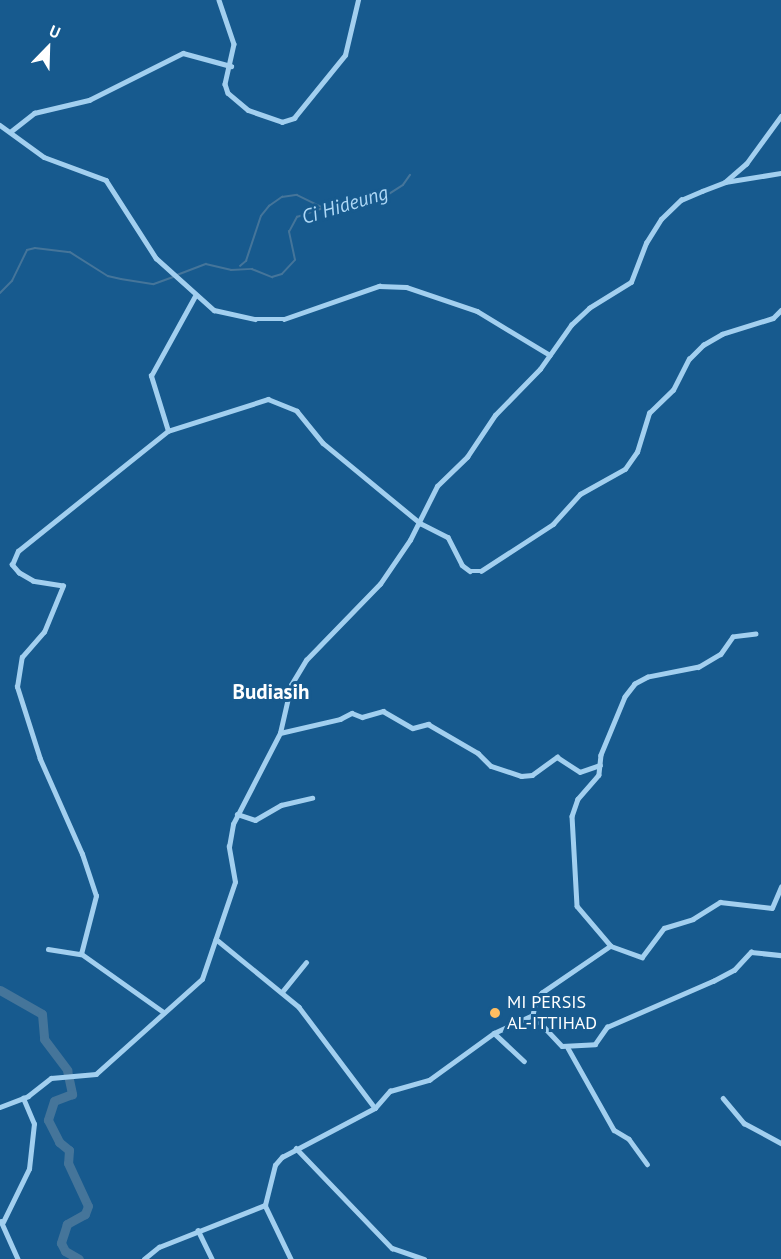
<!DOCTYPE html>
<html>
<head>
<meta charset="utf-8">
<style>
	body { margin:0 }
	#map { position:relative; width:781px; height:1259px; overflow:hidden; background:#175a8e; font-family:"PT Sans",sans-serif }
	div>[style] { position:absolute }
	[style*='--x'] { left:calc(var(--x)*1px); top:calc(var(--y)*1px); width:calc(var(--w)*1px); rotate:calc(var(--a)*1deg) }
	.stream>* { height:1.5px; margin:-0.75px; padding:0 0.75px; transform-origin:0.75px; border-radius:0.75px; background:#45759a }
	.river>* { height:9px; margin:-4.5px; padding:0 4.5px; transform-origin:4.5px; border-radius:4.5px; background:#45759a }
	.street>* { height:4.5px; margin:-2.25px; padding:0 2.25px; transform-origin:2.25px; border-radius:2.25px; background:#a2cfef }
	.dots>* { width:16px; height:16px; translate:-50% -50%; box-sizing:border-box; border:3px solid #175a8e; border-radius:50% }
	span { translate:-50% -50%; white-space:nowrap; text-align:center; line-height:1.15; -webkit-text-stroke:6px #175a8e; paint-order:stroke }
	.poi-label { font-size:18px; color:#fff }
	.left { translate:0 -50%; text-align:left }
	.water-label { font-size:20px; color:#aed8f6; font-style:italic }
	.quarter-label { font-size:21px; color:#fff; font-weight:700 }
	.north { position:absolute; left:18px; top:18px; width:60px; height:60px; -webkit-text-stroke:4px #175a8e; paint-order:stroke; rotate:23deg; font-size:16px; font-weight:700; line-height:24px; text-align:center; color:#fff }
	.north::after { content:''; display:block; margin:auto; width:21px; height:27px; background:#fff; clip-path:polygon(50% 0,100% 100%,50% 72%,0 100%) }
</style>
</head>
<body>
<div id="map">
	<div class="stream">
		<i style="--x:240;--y:266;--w:8;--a:-40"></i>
		<i style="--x:246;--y:261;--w:47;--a:-71.6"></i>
		<i style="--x:261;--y:216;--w:13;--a:-51"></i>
		<i style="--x:269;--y:206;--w:16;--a:-35"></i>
		<i style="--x:282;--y:197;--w:15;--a:-8"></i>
		<i style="--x:297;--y:195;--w:28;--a:26"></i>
		<i style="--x:177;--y:275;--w:31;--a:-21"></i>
		<i style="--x:206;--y:264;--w:26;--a:13"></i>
		<i style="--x:231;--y:270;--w:21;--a:-3"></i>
		<i style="--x:252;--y:269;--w:22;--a:22"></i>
		<i style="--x:272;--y:277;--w:10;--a:-17"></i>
		<i style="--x:282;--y:274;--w:19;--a:-47"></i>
		<i style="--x:295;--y:260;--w:29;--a:-102"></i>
		<i style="--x:289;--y:232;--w:17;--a:-62"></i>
		<i style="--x:297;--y:217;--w:56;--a:-18.8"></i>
		<i style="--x:350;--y:199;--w:36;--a:-5"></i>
		<i style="--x:386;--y:196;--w:20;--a:-33"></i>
		<i style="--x:403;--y:185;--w:12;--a:-55"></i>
		<i style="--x:0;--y:293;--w:17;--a:-45"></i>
		<i style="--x:12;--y:281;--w:34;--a:-64"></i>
		<i style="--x:27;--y:250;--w:8;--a:-14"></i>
		<i style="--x:35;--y:248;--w:35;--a:7"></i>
		<i style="--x:70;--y:252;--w:45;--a:32.3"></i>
		<i style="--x:108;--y:276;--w:13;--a:13"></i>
		<i style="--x:121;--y:279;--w:33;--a:9"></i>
		<i style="--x:154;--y:284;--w:20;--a:-20"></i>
	</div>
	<div class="river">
		<i style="--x:0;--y:990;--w:48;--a:29.7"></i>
		<i style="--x:42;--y:1014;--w:25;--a:85"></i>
		<i style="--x:44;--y:1039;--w:39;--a:53"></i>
		<i style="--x:67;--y:1070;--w:25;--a:78"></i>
		<i style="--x:72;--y:1094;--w:19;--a:159"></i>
		<i style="--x:54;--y:1101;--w:20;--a:108"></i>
		<i style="--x:48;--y:1120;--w:25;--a:63"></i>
		<i style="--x:59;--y:1142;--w:13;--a:39"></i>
		<i style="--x:69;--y:1150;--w:13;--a:94"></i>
		<i style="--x:68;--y:1163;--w:47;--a:65.1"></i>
		<i style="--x:88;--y:1206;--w:9;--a:111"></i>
		<i style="--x:85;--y:1214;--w:21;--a:151"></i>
		<i style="--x:67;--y:1224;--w:20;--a:108"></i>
		<i style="--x:61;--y:1243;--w:9;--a:63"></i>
		<i style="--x:65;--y:1251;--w:16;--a:30"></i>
	</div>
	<div class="street">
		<i style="--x:219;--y:0;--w:46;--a:71.2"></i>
		<i style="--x:234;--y:44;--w:41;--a:102.7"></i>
		<i style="--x:225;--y:84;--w:9;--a:72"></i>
		<i style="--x:228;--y:93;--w:26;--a:40"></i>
		<i style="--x:248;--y:110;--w:36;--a:19"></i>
		<i style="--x:282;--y:122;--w:13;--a:-18"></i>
		<i style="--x:294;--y:118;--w:81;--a:-51"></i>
		<i style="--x:345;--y:55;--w:57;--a:-76.7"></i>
		<i style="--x:0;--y:125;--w:54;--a:36"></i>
		<i style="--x:44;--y:157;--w:66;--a:20.4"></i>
		<i style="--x:106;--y:180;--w:93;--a:57.3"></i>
		<i style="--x:156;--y:258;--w:78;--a:41.9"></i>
		<i style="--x:214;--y:310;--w:42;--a:12.4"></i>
		<i style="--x:255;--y:319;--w:29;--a:0"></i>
		<i style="--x:284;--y:319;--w:101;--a:-19.2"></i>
		<i style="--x:379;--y:286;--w:27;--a:2"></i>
		<i style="--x:406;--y:287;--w:75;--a:18.7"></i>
		<i style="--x:477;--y:311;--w:85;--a:31.1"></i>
		<i style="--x:10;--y:132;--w:31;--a:-38"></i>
		<i style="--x:34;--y:113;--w:57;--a:-13.3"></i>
		<i style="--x:89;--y:100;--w:105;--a:-26.6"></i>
		<i style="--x:183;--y:53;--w:50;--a:15.2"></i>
		<i style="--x:725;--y:182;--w:28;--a:-41"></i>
		<i style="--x:746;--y:164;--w:59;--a:-53.9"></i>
		<i style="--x:168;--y:431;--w:58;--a:-107.2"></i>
		<i style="--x:151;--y:376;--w:91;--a:-61.2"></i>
		<i style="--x:756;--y:634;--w:23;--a:173"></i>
		<i style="--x:733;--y:637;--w:21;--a:125"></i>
		<i style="--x:721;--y:654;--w:26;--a:149"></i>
		<i style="--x:699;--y:667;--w:52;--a:168.9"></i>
		<i style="--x:648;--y:677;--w:15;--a:152"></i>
		<i style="--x:635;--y:684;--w:16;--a:128"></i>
		<i style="--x:625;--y:697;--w:63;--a:112.5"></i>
		<i style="--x:601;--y:755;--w:20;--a:96"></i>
		<i style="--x:599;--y:775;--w:32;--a:131"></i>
		<i style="--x:578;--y:799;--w:18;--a:109"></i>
		<i style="--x:572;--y:816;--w:90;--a:86.8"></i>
		<i style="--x:577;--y:906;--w:52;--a:49.6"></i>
		<i style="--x:611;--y:946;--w:83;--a:145.7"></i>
		<i style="--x:542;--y:993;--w:9;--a:131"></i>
		<i style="--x:536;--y:1000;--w:15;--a:101"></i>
		<i style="--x:533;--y:1015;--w:42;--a:46.9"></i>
		<i style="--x:562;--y:1046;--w:33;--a:-3"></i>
		<i style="--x:595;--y:1044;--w:21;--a:-55"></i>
		<i style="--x:607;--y:1027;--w:116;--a:-23.5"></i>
		<i style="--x:713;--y:981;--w:24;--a:-28"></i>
		<i style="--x:734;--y:970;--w:25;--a:-47"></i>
		<i style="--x:751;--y:952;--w:30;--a:6"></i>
		<i style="--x:280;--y:733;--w:62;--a:-13.1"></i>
		<i style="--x:340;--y:719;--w:13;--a:-27"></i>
		<i style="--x:352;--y:713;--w:11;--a:22"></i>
		<i style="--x:362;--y:717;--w:22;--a:-16"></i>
		<i style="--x:383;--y:711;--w:34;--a:30"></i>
		<i style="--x:413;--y:728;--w:16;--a:-15"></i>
		<i style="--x:428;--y:724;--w:58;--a:30.1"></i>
		<i style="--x:478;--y:753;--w:18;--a:45"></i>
		<i style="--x:491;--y:766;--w:32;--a:18"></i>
		<i style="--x:521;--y:776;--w:11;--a:-5"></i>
		<i style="--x:532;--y:775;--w:31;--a:-36"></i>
		<i style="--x:557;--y:757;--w:27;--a:33"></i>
		<i style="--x:580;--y:772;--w:21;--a:-19"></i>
		<i style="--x:237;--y:814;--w:19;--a:18"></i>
		<i style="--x:255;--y:820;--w:30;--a:-30"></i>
		<i style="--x:281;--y:805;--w:32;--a:-13"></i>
		<i style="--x:216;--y:939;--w:107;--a:39.3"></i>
		<i style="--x:299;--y:1007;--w:126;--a:53"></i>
		<i style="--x:611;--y:946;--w:33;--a:20"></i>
		<i style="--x:642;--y:957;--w:36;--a:-53"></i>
		<i style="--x:664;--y:928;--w:30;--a:-17"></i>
		<i style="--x:693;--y:919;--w:32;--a:-32"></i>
		<i style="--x:720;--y:902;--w:52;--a:6.6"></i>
		<i style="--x:772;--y:908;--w:23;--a:-67"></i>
		<i style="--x:48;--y:949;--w:33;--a:9"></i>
		<i style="--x:282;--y:992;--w:38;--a:-51"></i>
		<i style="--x:164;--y:1013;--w:102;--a:-144.6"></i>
		<i style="--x:81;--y:954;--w:60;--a:-75.5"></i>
		<i style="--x:96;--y:896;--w:44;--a:-108.4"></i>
		<i style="--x:82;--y:854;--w:104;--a:-113.9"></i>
		<i style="--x:40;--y:759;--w:76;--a:-107.7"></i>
		<i style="--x:17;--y:687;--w:30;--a:-81"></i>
		<i style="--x:22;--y:657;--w:33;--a:-49"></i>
		<i style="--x:44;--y:632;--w:50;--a:-67.6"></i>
		<i style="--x:63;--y:586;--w:30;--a:-171"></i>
		<i style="--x:33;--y:581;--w:16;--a:-150"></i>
		<i style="--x:19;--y:573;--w:11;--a:-131"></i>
		<i style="--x:12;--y:565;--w:15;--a:-67"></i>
		<i style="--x:18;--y:551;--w:192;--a:-38.7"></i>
		<i style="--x:168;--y:431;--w:105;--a:-17.7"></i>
		<i style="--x:268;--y:399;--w:31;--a:22"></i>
		<i style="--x:297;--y:411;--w:41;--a:50.9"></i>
		<i style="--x:323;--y:443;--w:126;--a:39.5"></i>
		<i style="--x:420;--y:523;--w:31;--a:27"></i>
		<i style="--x:448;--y:537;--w:31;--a:63"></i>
		<i style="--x:462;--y:565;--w:10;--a:37"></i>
		<i style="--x:470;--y:571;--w:11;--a:0"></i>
		<i style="--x:481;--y:571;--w:86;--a:-33.1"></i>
		<i style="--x:553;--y:524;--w:40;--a:-48"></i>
		<i style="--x:580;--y:494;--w:51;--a:-29.1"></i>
		<i style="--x:625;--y:469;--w:21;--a:-55"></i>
		<i style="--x:637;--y:452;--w:41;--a:-72.9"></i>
		<i style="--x:649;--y:413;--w:33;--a:-44"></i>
		<i style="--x:673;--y:390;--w:35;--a:-63"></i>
		<i style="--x:689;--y:359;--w:20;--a:-45"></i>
		<i style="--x:703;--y:345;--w:22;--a:-30"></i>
		<i style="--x:722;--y:334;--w:53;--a:-17.4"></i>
		<i style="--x:773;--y:318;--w:11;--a:-45"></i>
		<i style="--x:494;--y:1033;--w:41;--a:43"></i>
		<i style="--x:568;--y:1048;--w:94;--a:60.7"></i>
		<i style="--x:614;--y:1130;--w:17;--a:31"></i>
		<i style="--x:629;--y:1139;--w:31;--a:54"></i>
		<i style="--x:723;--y:1098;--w:33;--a:50"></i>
		<i style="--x:744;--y:1123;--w:42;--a:28.4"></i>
		<i style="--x:0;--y:1107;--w:30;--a:-21"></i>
		<i style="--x:28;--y:1096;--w:29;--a:-38"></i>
		<i style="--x:51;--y:1078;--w:45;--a:-5.1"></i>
		<i style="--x:96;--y:1074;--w:142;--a:-41.9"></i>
		<i style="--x:202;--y:979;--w:102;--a:-71.2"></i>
		<i style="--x:235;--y:882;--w:36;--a:-100"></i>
		<i style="--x:229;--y:847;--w:23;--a:-80"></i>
		<i style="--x:233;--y:824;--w:102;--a:-62.7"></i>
		<i style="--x:280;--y:733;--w:49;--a:-77.1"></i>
		<i style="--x:291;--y:685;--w:29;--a:-59"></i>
		<i style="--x:306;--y:660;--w:106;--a:-45.8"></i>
		<i style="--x:380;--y:584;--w:53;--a:-55.7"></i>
		<i style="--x:410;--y:540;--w:60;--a:-63.4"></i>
		<i style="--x:437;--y:486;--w:42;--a:-44"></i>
		<i style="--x:467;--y:457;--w:50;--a:-56.3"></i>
		<i style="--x:495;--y:415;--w:64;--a:-45.6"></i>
		<i style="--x:540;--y:369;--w:54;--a:-54.8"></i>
		<i style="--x:571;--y:325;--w:25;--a:-43"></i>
		<i style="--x:589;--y:308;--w:49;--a:-31.8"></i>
		<i style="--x:631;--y:282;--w:42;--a:-69"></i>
		<i style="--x:646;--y:243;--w:28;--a:-58"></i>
		<i style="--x:661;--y:219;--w:28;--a:-44"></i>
		<i style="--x:681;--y:200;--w:23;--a:-23"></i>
		<i style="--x:702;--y:191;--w:25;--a:-21"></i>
		<i style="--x:725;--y:182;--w:57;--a:-9.1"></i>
		<i style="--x:296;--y:1148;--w:139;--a:46.2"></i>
		<i style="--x:392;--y:1248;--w:34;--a:19"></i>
		<i style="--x:265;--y:1205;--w:60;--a:64.3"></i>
		<i style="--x:1;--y:1221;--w:42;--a:65.9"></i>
		<i style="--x:3;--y:1222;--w:59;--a:-63.9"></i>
		<i style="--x:29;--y:1169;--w:45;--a:-83.7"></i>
		<i style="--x:34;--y:1124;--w:28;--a:-113"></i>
		<i style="--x:198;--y:1230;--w:32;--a:64"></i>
		<i style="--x:144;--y:1259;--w:19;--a:-39"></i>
		<i style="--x:159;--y:1247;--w:114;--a:-21.6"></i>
		<i style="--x:265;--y:1205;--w:41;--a:-76"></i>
		<i style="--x:275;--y:1165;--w:11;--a:-49"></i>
		<i style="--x:282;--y:1157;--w:105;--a:-27.8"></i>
		<i style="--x:375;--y:1108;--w:23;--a:-49"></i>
		<i style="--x:390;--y:1091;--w:41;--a:-15.8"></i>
		<i style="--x:429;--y:1080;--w:80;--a:-35.9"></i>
		<i style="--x:494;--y:1033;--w:43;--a:-24.8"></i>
	</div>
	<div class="dots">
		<i style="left:495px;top:1013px;background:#ffbe61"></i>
	</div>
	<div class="poi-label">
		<span class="left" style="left:507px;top:1013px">MI PERSIS<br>AL-ITTIHAD</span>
	</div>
	<div class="water-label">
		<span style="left:345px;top:205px;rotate:-17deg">Ci Hideung</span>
	</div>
	<div class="quarter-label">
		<span style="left:271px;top:692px">Budiasih</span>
	</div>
	<div class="north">U</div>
</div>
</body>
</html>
